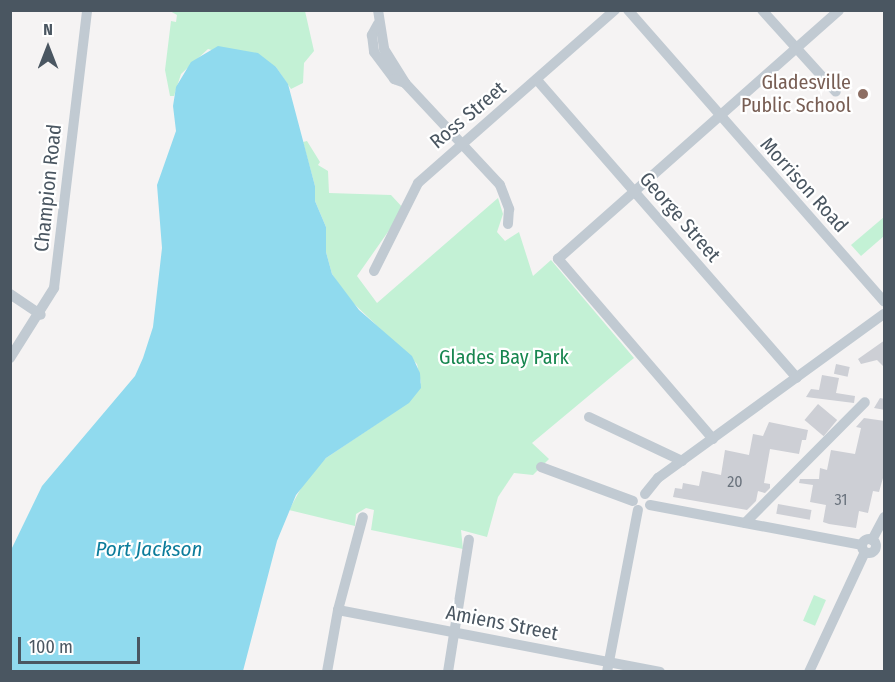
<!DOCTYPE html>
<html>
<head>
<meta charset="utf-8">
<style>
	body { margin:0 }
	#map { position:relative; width:895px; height:682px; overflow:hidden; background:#f5f3f3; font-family:"Fira Sans Condensed",sans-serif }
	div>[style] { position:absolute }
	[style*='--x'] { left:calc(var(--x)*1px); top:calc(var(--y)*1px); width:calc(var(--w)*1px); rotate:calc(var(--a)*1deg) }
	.green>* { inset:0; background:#c3f1d5; transform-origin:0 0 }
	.water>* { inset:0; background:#90daee }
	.building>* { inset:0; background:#cdcfd5; transform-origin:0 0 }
	.minor>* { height:10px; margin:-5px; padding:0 5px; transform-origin:5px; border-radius:5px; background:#c1cad2 }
	.minor>.ring { margin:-5px; padding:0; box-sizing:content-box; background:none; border:10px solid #c1cad2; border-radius:50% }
	.dots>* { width:16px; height:16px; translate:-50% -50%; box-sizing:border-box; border:3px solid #fff; border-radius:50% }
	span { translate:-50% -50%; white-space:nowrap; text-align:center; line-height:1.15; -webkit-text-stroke:4.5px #fff; paint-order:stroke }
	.number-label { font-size:16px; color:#6b747e }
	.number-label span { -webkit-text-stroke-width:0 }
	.education-label { font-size:20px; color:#785e54 }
	.right { translate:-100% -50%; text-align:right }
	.street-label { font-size:20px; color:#4a5661 }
	.park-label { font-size:20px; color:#17864f }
	.water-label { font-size:21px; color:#0c7c9b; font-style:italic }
	.frame { position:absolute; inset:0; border:12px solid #4a5661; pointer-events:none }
	.north { position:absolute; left:18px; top:18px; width:60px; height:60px; -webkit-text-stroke:4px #fff; paint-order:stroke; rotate:0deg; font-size:16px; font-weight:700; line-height:24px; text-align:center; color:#4a5661 }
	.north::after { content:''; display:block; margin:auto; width:21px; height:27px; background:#4a5661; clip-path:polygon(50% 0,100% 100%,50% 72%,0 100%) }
	.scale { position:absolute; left:18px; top:637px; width:122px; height:27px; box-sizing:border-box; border:3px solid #4a5661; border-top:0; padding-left:8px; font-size:18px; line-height:21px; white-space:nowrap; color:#4a5661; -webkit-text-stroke:4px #fff; paint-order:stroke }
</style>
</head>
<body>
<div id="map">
	<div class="green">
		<i style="clip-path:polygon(170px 11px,305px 11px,314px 51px,304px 63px,303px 83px,291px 89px,276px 67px,208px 49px,181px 74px,174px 96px,170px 96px,165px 70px,171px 21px,176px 22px,177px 15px)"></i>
		<i style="clip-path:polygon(307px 141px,320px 162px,318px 165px,328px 171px,329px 193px,391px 195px,404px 209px,357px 276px,377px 303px,498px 198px,503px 214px,497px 232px,505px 241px,519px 232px,533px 276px,551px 260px,634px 358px,532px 443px,549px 459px,533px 475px,514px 473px,498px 497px,487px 537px,461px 530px,463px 549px,371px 530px,374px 510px,366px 508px,356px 514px,355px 526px,289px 510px,305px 481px,326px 458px,387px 417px,421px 383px,417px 364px,348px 298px,332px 274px,326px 252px,326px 227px,315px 201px,315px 186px,303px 142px)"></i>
		<i style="clip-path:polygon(884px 217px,884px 236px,861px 256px,851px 245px)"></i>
		<i style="left:814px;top:595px;width:13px;height:28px;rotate:23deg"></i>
	</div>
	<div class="water">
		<i style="clip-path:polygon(218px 46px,258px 53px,276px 67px,288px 84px,315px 186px,315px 201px,326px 227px,326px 252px,332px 274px,359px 310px,412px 356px,420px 373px,421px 388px,409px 403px,326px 458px,296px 495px,277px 541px,243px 671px,11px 671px,11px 550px,42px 486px,135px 376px,143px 358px,153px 327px,162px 248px,157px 185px,176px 131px,173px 106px,176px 87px,191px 62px)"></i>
	</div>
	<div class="building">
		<i style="clip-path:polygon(885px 340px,885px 368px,877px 360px,861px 364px,858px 359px)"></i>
		<i style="left:836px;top:364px;width:14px;height:10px;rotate:12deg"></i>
		<i style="clip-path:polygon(822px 375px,839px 378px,836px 393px,855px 396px,854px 403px,806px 397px,811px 389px,819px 390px)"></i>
		<i style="clip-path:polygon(880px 398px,885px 399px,885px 410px,874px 408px)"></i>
		<i style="left:818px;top:404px;width:25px;height:21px;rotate:40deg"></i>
		<i style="clip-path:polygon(864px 418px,885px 421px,885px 471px,879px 492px,873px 491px,868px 513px,859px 511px,856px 528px,829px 524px,823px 522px,826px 505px,810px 502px,813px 485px,799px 483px,800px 479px,819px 479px,820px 468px,827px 470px,831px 450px,855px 454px,861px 428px,856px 427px)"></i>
		<i style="clip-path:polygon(769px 422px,808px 430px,806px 440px,802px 440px,799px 454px,770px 449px,764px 483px,770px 484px,770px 488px,765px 493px,758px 491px,756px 501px,747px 510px,673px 497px,675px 488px,682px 489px,683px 483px,699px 486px,702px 471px,721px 475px,725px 450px,749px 455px,753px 434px,763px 436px)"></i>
		<i style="left:778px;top:504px;width:34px;height:10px;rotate:10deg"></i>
	</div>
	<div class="minor">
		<i style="--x:378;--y:10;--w:39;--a:81"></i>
		<i style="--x:384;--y:49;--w:40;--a:58"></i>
		<i style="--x:405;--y:83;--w:139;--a:47"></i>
		<i style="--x:500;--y:185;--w:26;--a:69"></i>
		<i style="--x:509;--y:209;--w:15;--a:94"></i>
		<i style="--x:628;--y:10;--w:388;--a:48.7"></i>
		<i style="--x:762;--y:10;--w:110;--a:47.9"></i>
		<i style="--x:378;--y:24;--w:13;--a:119"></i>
		<i style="--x:372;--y:35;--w:17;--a:83"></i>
		<i style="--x:374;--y:52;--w:34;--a:53"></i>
		<i style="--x:394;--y:79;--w:12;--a:20"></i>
		<i style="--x:537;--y:80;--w:395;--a:48.9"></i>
		<i style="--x:374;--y:271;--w:98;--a:-63.4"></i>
		<i style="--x:418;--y:183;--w:262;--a:-41.3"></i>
		<i style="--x:10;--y:294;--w:37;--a:34"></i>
		<i style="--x:10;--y:358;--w:83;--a:-57.8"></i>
		<i style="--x:54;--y:288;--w:280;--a:-83.2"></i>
		<i style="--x:589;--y:417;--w:103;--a:25.3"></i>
		<i style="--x:713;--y:439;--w:238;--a:-130.7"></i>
		<i style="--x:558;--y:259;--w:375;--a:-41.5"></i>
		<i style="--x:541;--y:467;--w:98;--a:20.3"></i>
		<i style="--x:645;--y:494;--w:21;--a:-51"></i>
		<i style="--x:658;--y:478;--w:279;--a:-36"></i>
		<i style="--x:650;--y:505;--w:215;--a:10.7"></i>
		<i style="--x:745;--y:523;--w:170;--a:-45.2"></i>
		<i class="ring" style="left:862px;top:539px;width:4px;height:4px"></i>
		<i style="--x:872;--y:540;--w:26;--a:-62"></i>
		<i style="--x:338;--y:610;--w:328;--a:10.9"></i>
		<i style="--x:327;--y:672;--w:63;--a:-79.9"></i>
		<i style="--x:338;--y:610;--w:96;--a:-75"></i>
		<i style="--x:448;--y:672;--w:134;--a:-81"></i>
		<i style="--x:607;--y:672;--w:165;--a:-79.2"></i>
		<i style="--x:809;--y:672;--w:132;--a:-65"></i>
	</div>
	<div class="dots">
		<i style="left:863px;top:94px;background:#8d6e63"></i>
	</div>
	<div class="number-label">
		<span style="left:735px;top:482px">20</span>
		<span style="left:841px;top:500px">31</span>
	</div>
	<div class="education-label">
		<span class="right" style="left:851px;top:94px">Gladesville<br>Public School</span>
	</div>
	<div class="street-label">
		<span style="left:468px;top:115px;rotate:-40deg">Ross Street</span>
		<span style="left:804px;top:185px;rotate:48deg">Morrison Road</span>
		<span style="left:48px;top:188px;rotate:-84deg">Champion Road</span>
		<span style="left:680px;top:217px;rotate:49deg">George Street</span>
		<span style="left:502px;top:623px;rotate:11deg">Amiens Street</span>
	</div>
	<div class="park-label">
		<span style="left:504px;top:357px">Glades Bay Park</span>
	</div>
	<div class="water-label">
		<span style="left:149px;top:549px">Port Jackson</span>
	</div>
	<div class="frame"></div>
	<div class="north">N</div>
	<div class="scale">100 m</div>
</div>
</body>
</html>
